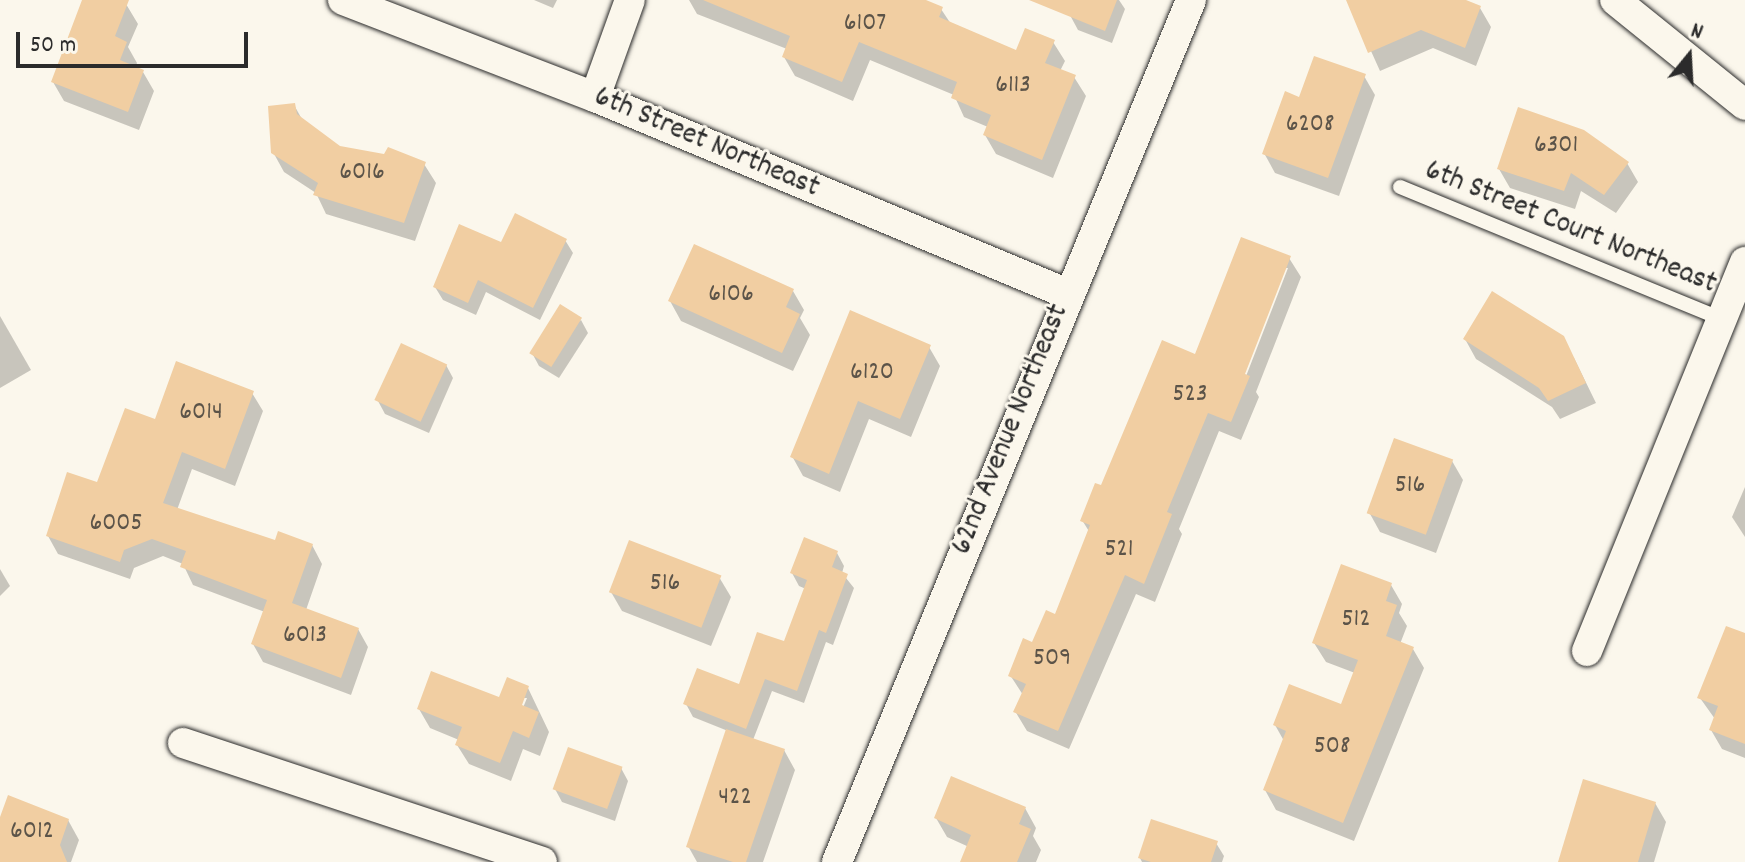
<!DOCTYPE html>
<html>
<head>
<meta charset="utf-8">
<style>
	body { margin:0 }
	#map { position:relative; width:1745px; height:862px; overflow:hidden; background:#fbf7ec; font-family:Dekko,sans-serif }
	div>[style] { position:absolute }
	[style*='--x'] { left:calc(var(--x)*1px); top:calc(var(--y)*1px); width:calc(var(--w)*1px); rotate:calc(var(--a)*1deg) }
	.shadow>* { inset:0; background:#0003 }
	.building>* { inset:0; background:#f1cea2; transform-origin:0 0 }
	.roads { filter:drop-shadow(0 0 2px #2b2b2b) drop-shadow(0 0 2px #2b2b2b) }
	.lane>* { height:14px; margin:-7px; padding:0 7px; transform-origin:7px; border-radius:7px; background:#fbf7ec }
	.street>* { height:30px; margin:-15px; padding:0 15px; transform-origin:15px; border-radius:15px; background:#fbf7ec }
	span { translate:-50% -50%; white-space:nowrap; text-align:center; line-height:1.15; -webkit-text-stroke:6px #fbf7ec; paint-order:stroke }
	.number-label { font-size:26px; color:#5c5449 }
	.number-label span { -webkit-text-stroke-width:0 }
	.street-label { font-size:30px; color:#2b2b2b }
	.north { position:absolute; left:1649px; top:16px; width:80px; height:80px; -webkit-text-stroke:6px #fbf7ec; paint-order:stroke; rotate:18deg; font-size:22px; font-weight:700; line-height:32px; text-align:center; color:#2b2b2b }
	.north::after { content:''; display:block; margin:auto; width:28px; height:36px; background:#2b2b2b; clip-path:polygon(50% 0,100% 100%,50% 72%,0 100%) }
	.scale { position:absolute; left:16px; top:32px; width:232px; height:36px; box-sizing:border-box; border:4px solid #2b2b2b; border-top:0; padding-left:10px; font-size:24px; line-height:28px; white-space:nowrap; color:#2b2b2b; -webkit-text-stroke:6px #fbf7ec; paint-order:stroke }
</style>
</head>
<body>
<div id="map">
	<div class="shadow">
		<i style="clip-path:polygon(85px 0,116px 0,126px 4px,138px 24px,128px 47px,137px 63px,135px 69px,143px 72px,154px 91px,139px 130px,64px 101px,53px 82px)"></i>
		<i style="clip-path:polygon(534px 0,557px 0,553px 8px)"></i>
		<i style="clip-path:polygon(689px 0,921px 0,941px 9px,951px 24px,1017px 52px,1053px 42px,1065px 61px,1060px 71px,1074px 77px,1086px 96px,1053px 178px,996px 154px,985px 135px,988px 127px,964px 117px,954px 95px,870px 60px,853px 101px,795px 76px,784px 57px,787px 49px,697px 14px)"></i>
		<i style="clip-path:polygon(1077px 0,1119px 0,1125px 9px,1112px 43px,1078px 30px,1071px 17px)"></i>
		<i style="clip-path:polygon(1348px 0,1461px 0,1480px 8px,1491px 27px,1476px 66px,1433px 48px,1380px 71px)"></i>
		<i style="clip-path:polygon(1364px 76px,1375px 95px,1339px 196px,1275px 173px,1264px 153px,1301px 99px)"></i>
		<i style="clip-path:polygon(294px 105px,303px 121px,339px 148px,424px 164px,436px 183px,415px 241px,326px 214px,316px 193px,284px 172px,273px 152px)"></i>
		<i style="clip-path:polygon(1627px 163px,1638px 182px,1616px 213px,1581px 191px,1575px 209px,1510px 188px,1499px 169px)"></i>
		<i style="clip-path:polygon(565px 240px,573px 253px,540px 320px,486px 292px,476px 315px,443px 300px,435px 287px,502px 245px)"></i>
		<i style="clip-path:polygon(evenodd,1289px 258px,1301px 277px,1256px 392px,1259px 397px,1241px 440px,1219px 431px,1179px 529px,1182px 534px,1155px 602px,1136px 594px,1069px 749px,1027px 731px,1015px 711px,1023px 695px,1010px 675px,1056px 616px,1090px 533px,1082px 520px,1102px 487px,1197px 356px,1289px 258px,1284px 268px,1288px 268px,1243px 384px,1239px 383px,1284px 268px)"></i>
		<i style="clip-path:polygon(793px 291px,804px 310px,800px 318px,810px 335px,793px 371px,681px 321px,670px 301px)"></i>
		<i style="clip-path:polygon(851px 312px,929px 347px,940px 366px,911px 437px,869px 419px,840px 492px,803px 476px,792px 456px)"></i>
		<i style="clip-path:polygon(0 316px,31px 370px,0 388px)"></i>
		<i style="clip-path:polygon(581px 320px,588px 333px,559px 378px,539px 366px,532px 353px)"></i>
		<i style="clip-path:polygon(1465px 339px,1574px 358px,1596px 403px,1560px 419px,1552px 407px,1476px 359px)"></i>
		<i style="clip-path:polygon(446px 365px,453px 378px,429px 433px,385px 414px,378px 401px)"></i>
		<i style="clip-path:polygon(252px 393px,263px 411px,235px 486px,192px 469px,177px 510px,276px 543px,312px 545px,322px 564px,306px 610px,358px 629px,368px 647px,351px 695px,263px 662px,253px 644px,265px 612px,193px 585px,183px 564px,163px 556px,134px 568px,130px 579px,58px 554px,48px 536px,156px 422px)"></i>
		<i style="clip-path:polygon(1452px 461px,1463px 480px,1436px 553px,1380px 532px,1369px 512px)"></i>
		<i style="clip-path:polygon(1745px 487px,1745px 537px,1732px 517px)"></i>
		<i style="clip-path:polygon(837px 553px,844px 566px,842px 573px,854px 588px,833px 645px,826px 642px,804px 703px,772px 691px,753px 740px,784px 750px,795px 770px,763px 862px,697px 862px,688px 846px,728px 731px,693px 717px,686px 704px,740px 687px,785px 644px,806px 589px,799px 586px,792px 573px)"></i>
		<i style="clip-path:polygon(0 569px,10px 586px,0 596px)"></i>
		<i style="clip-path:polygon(719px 577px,731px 597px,711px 646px,622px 611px,611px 592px)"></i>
		<i style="clip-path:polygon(1391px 585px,1402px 604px,1399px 613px,1407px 626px,1400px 644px,1413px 649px,1424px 668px,1354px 841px,1276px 810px,1265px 790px,1284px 741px,1275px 725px,1342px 707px,1355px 673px,1326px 662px,1314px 643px)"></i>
		<i style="clip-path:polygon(1745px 635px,1745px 758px,1722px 749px,1711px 730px,1715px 719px,1700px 698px)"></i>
		<i style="clip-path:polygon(evenodd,528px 688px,549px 732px,540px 756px,523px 749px,511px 781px,469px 764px,457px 745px,459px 740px,430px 728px,419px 709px,500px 699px,528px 688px,523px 698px,527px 698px,520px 715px,523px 698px)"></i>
		<i style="clip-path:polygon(621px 768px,628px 781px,615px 821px,562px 802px,555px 789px)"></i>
		<i style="clip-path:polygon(1655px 803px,1666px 822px,1654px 862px,1560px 862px)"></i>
		<i style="clip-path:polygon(1025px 808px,1036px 828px,1033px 836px,1041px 850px,1036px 862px,962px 862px,969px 847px,947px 837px,936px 818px)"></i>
		<i style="clip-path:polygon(68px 820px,79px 840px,71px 862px,0 862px,0 823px)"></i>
		<i style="clip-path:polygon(1216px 843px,1224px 856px,1222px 862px,1142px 862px,1140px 858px)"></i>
	</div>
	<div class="building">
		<i style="clip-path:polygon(82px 0,129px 0,115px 36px,127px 42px,120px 60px,144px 70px,128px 112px,51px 82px)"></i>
		<i style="clip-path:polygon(703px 0,926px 0,943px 7px,939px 17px,1016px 50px,1025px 28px,1055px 40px,1045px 63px,1076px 75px,1042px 160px,983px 135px,991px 115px,951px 98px,957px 82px,859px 42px,842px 82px,782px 57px,790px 36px)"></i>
		<i style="clip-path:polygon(1029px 0,1117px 0,1105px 31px)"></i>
		<i style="clip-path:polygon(1346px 0,1466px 0,1481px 6px,1465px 48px,1421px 30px,1368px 53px)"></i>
		<i style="clip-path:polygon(1314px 56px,1366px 74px,1328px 178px,1262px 154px,1285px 91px,1299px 97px)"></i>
		<i style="clip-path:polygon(295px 103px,297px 114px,340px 146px,384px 154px,388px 147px,426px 162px,404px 223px,313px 195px,318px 183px,271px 153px,268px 106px)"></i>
		<i style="clip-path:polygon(1518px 107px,1584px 130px,1629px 162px,1604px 195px,1571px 173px,1564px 191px,1497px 169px)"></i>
		<i style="clip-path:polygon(515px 213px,567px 239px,533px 308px,478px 280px,468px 303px,433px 287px,459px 224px,501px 242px)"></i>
		<i style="clip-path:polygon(1241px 237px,1291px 256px,1245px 374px,1250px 376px,1231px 422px,1208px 413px,1167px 512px,1172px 514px,1144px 584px,1125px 575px,1058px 731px,1013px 712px,1026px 684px,1008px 676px,1023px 638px,1032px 642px,1046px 610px,1055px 614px,1090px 525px,1080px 521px,1095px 483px,1101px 485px,1162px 340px,1195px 354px)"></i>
		<i style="clip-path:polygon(694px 244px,794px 289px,786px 307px,800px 314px,782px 353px,668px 301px)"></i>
		<i style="clip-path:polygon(1492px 291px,1564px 336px,1586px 383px,1548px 401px,1539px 388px,1463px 339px)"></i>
		<i style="left:560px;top:304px;width:26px;height:58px;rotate:32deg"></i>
		<i style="clip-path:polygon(850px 310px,931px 345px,900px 419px,858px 401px,829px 474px,790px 457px)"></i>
		<i style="left:401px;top:343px;width:51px;height:63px;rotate:25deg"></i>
		<i style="clip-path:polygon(176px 361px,254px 391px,225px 469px,182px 452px,163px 503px,275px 540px,278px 531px,313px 544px,292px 603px,359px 628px,341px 678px,251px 644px,267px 600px,180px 567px,186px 551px,152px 539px,124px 550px,120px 562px,46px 536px,67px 472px,97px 482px,125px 408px,155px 419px)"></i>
		<i style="left:1394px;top:438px;width:63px;height:80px;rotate:20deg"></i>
		<i style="clip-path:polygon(804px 537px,838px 551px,832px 567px,848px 574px,826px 633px,819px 630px,797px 691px,765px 679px,746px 729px,683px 704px,697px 668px,739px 684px,757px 632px,784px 641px,807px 580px,790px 573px)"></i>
		<i style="left:629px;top:540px;width:99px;height:56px;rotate:21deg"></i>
		<i style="clip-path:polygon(1341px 564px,1392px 583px,1386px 601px,1397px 605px,1386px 636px,1414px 647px,1343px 823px,1263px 790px,1286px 731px,1273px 725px,1289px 684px,1341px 704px,1358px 660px,1312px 643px)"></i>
		<i style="clip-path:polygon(1726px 626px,1745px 633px,1745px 744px,1709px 730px,1718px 706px,1697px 698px)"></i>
		<i style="clip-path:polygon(431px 671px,499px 697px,507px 677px,529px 686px,522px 705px,539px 712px,529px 738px,513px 731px,500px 763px,455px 745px,462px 727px,417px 709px)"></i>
		<i style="clip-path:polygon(726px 729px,785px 749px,746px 862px,733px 862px,686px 847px)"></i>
		<i style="left:568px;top:747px;width:58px;height:45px;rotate:20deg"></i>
		<i style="clip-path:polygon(951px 776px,1026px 807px,1019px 824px,1031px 829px,1017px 862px,960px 862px,971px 835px,934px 818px)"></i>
		<i style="clip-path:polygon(1583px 779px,1656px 802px,1638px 862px,1558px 862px)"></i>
		<i style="clip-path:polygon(8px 795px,69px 819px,60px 845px,67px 862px,0 862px,0 817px)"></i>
		<i style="clip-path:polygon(1151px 819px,1218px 841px,1211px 862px,1151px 862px,1138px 858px)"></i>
	</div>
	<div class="roads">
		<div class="lane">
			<i style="--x:1400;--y:187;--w:346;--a:22.3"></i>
		</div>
		<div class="street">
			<i style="--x:343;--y:0;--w:270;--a:21.1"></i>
			<i style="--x:595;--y:97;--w:512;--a:22.61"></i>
			<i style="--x:1615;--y:0;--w:167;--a:38.9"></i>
			<i style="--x:595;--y:97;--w:103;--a:-70.2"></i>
			<i style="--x:1587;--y:651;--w:420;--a:-67.9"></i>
			<i style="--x:183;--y:743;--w:378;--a:18.3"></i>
			<i style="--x:837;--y:862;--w:932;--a:-67.67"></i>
		</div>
	</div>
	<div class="number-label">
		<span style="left:865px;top:24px">6107</span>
		<span style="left:1013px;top:86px">6113</span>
		<span style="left:1310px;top:125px">6208</span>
		<span style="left:1556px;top:146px">6301</span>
		<span style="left:362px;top:173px">6016</span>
		<span style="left:731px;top:295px">6106</span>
		<span style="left:872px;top:373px">6120</span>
		<span style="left:1190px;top:395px">523</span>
		<span style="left:201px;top:413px">6014</span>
		<span style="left:1410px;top:486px">516</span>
		<span style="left:116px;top:524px">6005</span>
		<span style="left:1119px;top:550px">521</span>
		<span style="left:665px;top:584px">516</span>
		<span style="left:1356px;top:620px">512</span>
		<span style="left:305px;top:636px">6013</span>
		<span style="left:1052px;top:659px">509</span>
		<span style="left:1332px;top:747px">508</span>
		<span style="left:735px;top:798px">422</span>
		<span style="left:32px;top:832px">6012</span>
	</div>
	<div class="street-label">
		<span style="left:706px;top:144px;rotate:23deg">6th Street Northeast</span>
		<span style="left:1570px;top:229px;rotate:22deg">6th Street Court Northeast</span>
		<span style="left:1012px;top:430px;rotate:-68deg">62nd Avenue Northeast</span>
	</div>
	<div class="north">N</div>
	<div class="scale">50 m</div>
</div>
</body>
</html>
